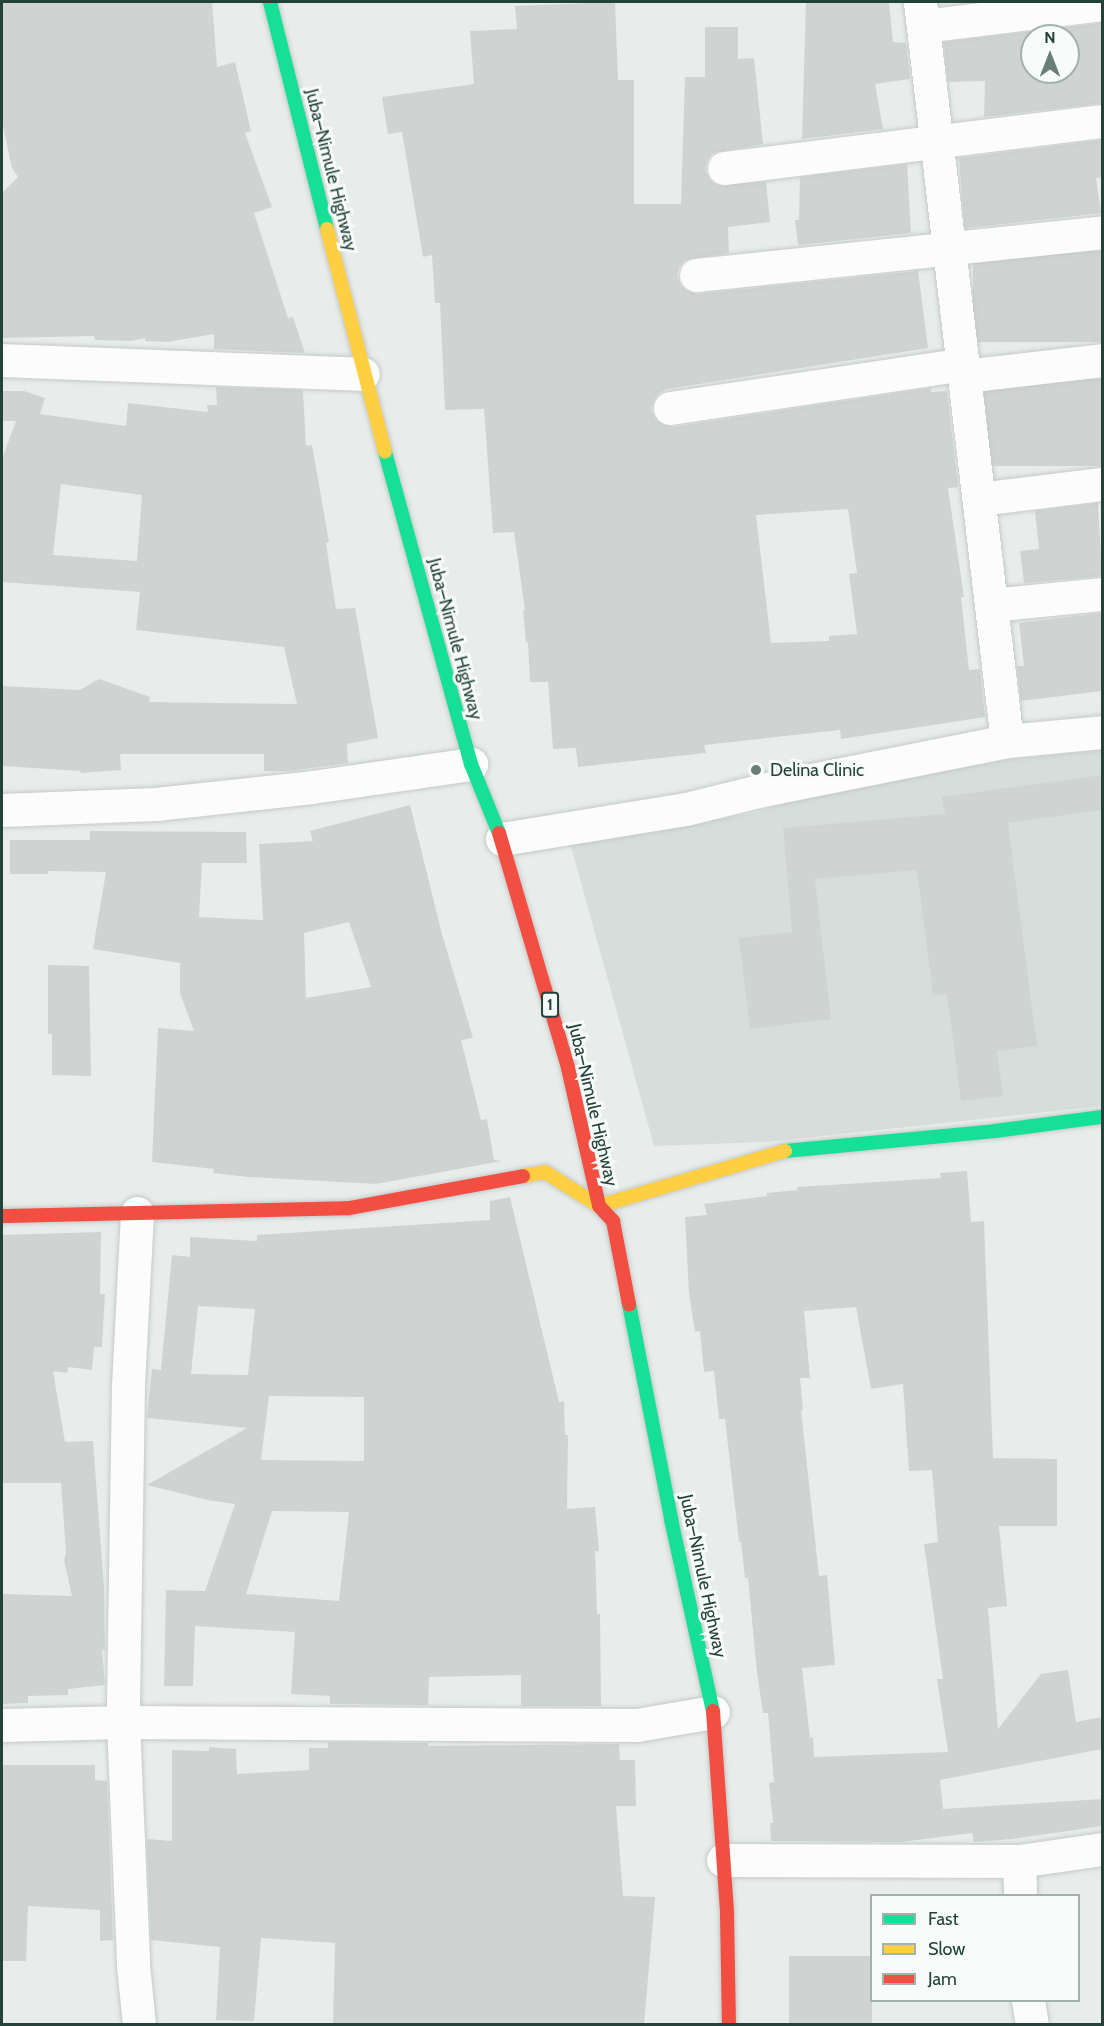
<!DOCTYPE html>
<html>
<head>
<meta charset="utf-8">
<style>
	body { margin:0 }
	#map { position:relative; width:1104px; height:2026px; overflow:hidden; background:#e8edeb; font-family:Cabin,sans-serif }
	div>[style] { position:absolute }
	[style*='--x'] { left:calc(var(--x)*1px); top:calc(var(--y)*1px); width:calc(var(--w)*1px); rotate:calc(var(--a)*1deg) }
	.built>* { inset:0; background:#d6dedb }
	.building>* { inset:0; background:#cfd4d2; transform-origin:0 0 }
	.roads { filter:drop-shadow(0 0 2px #c5cac8) drop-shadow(0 0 2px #c5cac8) }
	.street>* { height:33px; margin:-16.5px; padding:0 16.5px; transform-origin:16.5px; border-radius:16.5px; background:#fcfcfc }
	.fast>* { height:14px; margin:-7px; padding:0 7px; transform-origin:7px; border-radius:7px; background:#16e098 }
	.slow>* { height:14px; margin:-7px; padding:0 7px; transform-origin:7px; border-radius:7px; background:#ffcf43 }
	.jam>* { height:14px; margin:-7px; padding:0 7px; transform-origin:7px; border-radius:7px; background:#f24e42 }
	.dots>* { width:16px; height:16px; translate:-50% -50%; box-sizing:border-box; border:3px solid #f7fbf9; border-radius:50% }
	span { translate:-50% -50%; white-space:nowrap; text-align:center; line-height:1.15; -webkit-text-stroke:6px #f7fbf9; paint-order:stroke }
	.shield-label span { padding:2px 4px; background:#f7fbf9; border:2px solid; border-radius:4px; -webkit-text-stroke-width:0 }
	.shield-label { font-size:16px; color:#24423a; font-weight:700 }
	.street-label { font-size:18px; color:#24423a }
	.poi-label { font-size:18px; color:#24423a }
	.left { translate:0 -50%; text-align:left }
	.frame { position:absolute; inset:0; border:3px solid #24423a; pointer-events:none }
	.legend { position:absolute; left:870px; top:1894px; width:210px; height:108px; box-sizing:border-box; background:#f7fbf9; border:2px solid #a3b1ad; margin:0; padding:8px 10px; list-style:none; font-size:18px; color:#24423a }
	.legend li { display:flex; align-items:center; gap:12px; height:30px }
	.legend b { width:30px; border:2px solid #a3b1ad }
	.north { position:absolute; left:1020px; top:24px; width:60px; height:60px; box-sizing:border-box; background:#f7fbf9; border:2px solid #a3b1ad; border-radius:50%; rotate:0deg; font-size:16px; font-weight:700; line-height:24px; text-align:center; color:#24423a }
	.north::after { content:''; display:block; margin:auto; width:21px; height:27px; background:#697e78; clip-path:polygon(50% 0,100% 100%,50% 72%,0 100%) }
</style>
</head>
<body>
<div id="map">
	<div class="built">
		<i style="clip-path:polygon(1102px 750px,1102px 1106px,767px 1142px,654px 1146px,570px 843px,750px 814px,825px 791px,1013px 759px)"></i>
	</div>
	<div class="building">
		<i style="clip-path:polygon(2px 2px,212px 2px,217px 67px,235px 62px,251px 131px,245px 133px,272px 207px,254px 213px,288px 318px,293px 317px,305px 353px,214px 349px,214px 334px,167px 342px,145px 341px,145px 338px,131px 341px,95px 340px,94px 336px,2px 338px,2px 193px,18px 177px,12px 168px,2px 121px)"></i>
		<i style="clip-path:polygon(evenodd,615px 2px,618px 80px,634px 80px,634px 204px,681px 204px,685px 77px,705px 77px,705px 27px,738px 27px,738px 59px,754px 58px,763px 144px,713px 153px,707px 160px,705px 170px,709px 179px,717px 185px,766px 182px,770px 222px,728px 227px,729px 253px,685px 260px,679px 267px,677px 276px,681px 286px,689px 292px,698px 294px,918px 271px,928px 348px,667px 389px,659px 393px,653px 401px,651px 410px,655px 419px,663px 425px,673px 427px,931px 388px,931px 392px,947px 391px,958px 487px,948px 488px,964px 597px,961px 597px,969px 670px,980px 669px,985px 717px,841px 739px,840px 730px,704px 745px,706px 753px,578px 767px,576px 748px,553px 749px,548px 682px,530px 682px,528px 642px,526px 643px,523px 610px,525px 610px,514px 532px,493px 533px,484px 409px,445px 410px,440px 303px,435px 303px,432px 255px,423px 257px,402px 132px,388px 134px,382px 97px,474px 84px,470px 31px,517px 29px,515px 6px,615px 2px,848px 509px,857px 573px,849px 574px,857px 634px,829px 636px,829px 641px,771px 643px,756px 515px,848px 509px)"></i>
		<i style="clip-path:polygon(806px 2px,889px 2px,893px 42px,906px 43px,910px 79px,875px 84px,883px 129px,802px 139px)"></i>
		<i style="clip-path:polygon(evenodd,1102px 23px,1102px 103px,984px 117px,985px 81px,948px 82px,944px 42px,1102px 23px,1032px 36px,1068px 36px,1068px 72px,1032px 72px,1032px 36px)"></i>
		<i style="clip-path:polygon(1102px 140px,1102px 177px,1096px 178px,1101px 213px,965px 228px,959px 158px)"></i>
		<i style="clip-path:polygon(907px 164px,911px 233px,798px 245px,795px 220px,799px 220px,800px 177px)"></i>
		<i style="left:1102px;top:251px;width:91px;height:129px;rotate:90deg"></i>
		<i style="left:1102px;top:379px;width:87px;height:118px;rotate:90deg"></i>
		<i style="clip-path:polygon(evenodd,216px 387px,303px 390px,306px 446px,312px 445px,329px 542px,326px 543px,336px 609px,355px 608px,378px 738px,347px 744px,348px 763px,288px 771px,264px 771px,264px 754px,120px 754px,121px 770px,81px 773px,80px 771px,2px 766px,2px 686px,80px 690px,99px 679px,150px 697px,149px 702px,297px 704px,284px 647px,136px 630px,140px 592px,2px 582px,2px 459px,16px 421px,2px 421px,2px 391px,24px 391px,45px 398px,40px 414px,126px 426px,128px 403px,208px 412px,207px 405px,217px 405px,216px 387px,61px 484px,142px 495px,137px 561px,53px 555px,61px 484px)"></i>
		<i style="clip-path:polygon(1098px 503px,1102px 576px,1024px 583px,1020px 551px,1039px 549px,1035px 511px)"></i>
		<i style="clip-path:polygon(1102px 613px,1102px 691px,1021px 701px,1017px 666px,1024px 666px,1019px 623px)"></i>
		<i style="clip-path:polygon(1102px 775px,1102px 810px,1008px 823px,1037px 1046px,997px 1051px,1003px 1096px,961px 1101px,947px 994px,933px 995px,917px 870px,815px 879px,831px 1019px,750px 1029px,739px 938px,792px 932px,783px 828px,945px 814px,942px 797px)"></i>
		<i style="clip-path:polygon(evenodd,410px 805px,442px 934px,473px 1038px,461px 1040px,481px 1120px,487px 1119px,494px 1160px,502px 1161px,376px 1184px,248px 1177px,213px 1173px,214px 1169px,152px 1162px,158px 1028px,194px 1031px,180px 993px,180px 963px,93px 949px,106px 872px,48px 871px,48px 874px,10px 874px,10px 840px,90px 840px,90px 831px,246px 832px,247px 863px,202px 863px,199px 917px,263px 920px,259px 844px,313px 841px,310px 831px,410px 805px,349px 922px,371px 987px,306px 998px,304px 933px,349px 922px)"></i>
		<i style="clip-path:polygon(48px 965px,89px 966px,91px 1076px,52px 1075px,52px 1034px,48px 1034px)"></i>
		<i style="clip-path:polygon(evenodd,967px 1171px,971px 1222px,984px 1221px,993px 1458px,1057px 1459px,1057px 1526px,999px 1526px,1007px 1606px,988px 1608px,998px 1729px,1041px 1674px,1068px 1670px,1076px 1722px,1102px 1717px,1102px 1749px,940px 1780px,943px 1809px,1102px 1799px,1102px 1826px,1013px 1839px,974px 1842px,972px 1833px,901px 1842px,771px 1841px,770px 1823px,773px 1823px,769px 1783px,774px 1782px,768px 1713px,763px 1713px,757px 1672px,748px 1578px,745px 1578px,741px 1542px,739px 1542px,725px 1419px,719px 1419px,714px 1371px,704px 1372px,700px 1331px,695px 1332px,689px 1293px,685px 1217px,707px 1215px,704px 1204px,767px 1196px,767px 1193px,798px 1190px,797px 1187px,941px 1178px,940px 1173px,967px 1171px,856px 1307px,871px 1389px,903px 1384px,909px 1471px,932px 1470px,938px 1542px,924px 1544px,943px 1679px,937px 1679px,948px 1752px,814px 1757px,813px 1737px,810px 1738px,802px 1668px,835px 1665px,827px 1575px,819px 1576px,801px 1410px,803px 1410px,800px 1378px,810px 1378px,804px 1311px,856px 1307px)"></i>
		<i style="clip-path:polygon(evenodd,510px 1197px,559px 1402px,564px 1401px,565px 1435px,568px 1435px,567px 1509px,595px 1507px,599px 1551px,595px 1551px,597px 1614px,600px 1614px,601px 1706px,521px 1706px,521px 1675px,429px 1677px,428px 1705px,330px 1704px,330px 1696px,291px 1694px,295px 1632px,195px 1626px,193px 1686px,164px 1686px,166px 1590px,205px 1591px,235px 1504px,207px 1500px,147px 1485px,247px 1428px,147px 1418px,152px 1369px,161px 1370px,172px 1255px,190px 1257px,190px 1237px,257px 1241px,257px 1235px,490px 1220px,490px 1201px,510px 1197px,198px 1306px,255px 1309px,248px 1375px,191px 1374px,198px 1306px,510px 1197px,269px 1396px,364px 1397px,364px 1461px,261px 1460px,269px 1396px,510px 1197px,272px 1511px,349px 1512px,339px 1601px,246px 1594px,272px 1511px)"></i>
		<i style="clip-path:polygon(101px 1232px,100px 1294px,105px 1294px,102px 1347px,94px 1347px,92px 1370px,68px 1367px,67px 1373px,53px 1371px,65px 1442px,93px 1441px,104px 1588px,105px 1650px,102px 1650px,105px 1685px,68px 1689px,68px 1695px,28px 1696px,28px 1703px,2px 1704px,2px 1594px,72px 1596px,64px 1560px,66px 1553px,61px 1483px,2px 1483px,2px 1235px)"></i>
		<i style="clip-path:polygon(328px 1742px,428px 1743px,428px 1746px,619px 1744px,620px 1760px,635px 1760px,636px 1806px,616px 1806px,623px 1896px,655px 1897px,644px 2025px,333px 2025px,335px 1943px,261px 1938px,254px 2021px,216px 2020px,220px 1947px,151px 1940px,147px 1839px,172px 1841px,172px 1750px,209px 1751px,209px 1747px,236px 1749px,237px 1774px,309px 1770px,309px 1748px,328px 1748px)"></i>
		<i style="clip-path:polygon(2px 1765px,95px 1765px,95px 1780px,107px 1781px,113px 1940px,100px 1941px,100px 1910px,28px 1906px,26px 1961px,2px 1961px)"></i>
		<i style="left:872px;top:1956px;width:69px;height:83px;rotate:90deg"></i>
	</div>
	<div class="roads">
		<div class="street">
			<i style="--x:920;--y:2;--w:744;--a:83.29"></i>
			<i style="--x:923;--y:26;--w:180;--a:-7"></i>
			<i style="--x:724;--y:168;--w:381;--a:-7.1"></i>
			<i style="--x:696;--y:275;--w:408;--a:-6"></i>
			<i style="--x:2;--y:360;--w:361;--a:2.2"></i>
			<i style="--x:964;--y:376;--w:139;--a:-6.6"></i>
			<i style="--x:670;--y:408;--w:296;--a:-8.5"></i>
			<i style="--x:979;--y:499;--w:124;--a:-7"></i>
			<i style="--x:991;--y:605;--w:112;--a:-5.7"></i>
			<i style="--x:2;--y:810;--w:154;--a:-2.2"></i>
			<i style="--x:156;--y:804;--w:157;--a:-6.2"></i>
			<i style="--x:312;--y:787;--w:161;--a:-8.2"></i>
			<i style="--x:502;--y:839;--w:186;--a:-9.3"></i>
			<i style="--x:686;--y:809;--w:83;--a:-13.9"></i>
			<i style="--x:767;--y:789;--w:245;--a:-11.3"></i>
			<i style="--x:1007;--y:741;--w:95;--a:-5.4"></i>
			<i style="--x:137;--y:1213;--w:172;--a:93"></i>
			<i style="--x:128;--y:1385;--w:337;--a:90.9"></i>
			<i style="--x:123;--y:1722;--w:243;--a:87.6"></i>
			<i style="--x:133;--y:1965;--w:59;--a:84.2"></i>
			<i style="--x:2;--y:1725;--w:121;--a:-1.4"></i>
			<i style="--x:123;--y:1722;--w:514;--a:0.33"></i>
			<i style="--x:637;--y:1725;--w:77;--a:-9.7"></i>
			<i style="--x:723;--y:1860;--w:296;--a:0.2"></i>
			<i style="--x:1019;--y:1861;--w:35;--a:88"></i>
			<i style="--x:1019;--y:1861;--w:84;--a:-8.2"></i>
			<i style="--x:1028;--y:2000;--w:24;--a:81"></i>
		</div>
		<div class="fast">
			<i style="--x:270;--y:2;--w:234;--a:75.9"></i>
			<i style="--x:385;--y:452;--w:324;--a:74.6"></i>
			<i style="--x:471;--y:764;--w:74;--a:67.9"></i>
			<i style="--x:785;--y:1151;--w:211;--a:-5.4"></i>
			<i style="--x:995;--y:1131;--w:108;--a:-7.5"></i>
			<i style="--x:629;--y:1304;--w:219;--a:78.9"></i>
			<i style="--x:671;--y:1519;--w:197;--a:77.7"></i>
		</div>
		<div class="slow">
			<i style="--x:327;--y:229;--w:230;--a:75.4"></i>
			<i style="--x:523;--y:1176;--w:22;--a:-10"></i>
			<i style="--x:545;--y:1172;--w:64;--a:32.2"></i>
			<i style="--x:599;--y:1206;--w:194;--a:-16.5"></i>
		</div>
		<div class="jam">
			<i style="--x:499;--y:833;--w:245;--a:73.6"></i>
			<i style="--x:568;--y:1068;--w:141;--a:77.3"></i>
			<i style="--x:599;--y:1206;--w:21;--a:47"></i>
			<i style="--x:613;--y:1221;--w:85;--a:79.1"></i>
			<i style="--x:2;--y:1216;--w:347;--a:-1.3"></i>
			<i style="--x:349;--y:1208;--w:177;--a:-10.4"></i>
			<i style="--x:713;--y:1711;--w:202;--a:86"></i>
			<i style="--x:727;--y:1913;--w:111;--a:89"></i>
		</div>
	</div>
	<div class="dots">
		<i style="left:756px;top:770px;background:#697e78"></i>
	</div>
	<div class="shield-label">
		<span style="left:550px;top:1005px">1</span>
	</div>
	<div class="street-label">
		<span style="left:331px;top:170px;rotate:76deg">Juba–Nimule Highway</span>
		<span style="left:455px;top:639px;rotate:75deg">Juba–Nimule Highway</span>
		<span style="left:593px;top:1105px;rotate:77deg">Juba–Nimule Highway</span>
		<span style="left:703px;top:1576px;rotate:78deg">Juba–Nimule Highway</span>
	</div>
	<div class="poi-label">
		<span class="left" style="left:770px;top:770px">Delina Clinic</span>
	</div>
	<div class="frame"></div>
	<ul class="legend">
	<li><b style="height:8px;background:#16e098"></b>Fast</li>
	<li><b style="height:8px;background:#ffcf43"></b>Slow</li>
	<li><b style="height:8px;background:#f24e42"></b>Jam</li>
	</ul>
	<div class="north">N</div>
</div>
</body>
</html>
